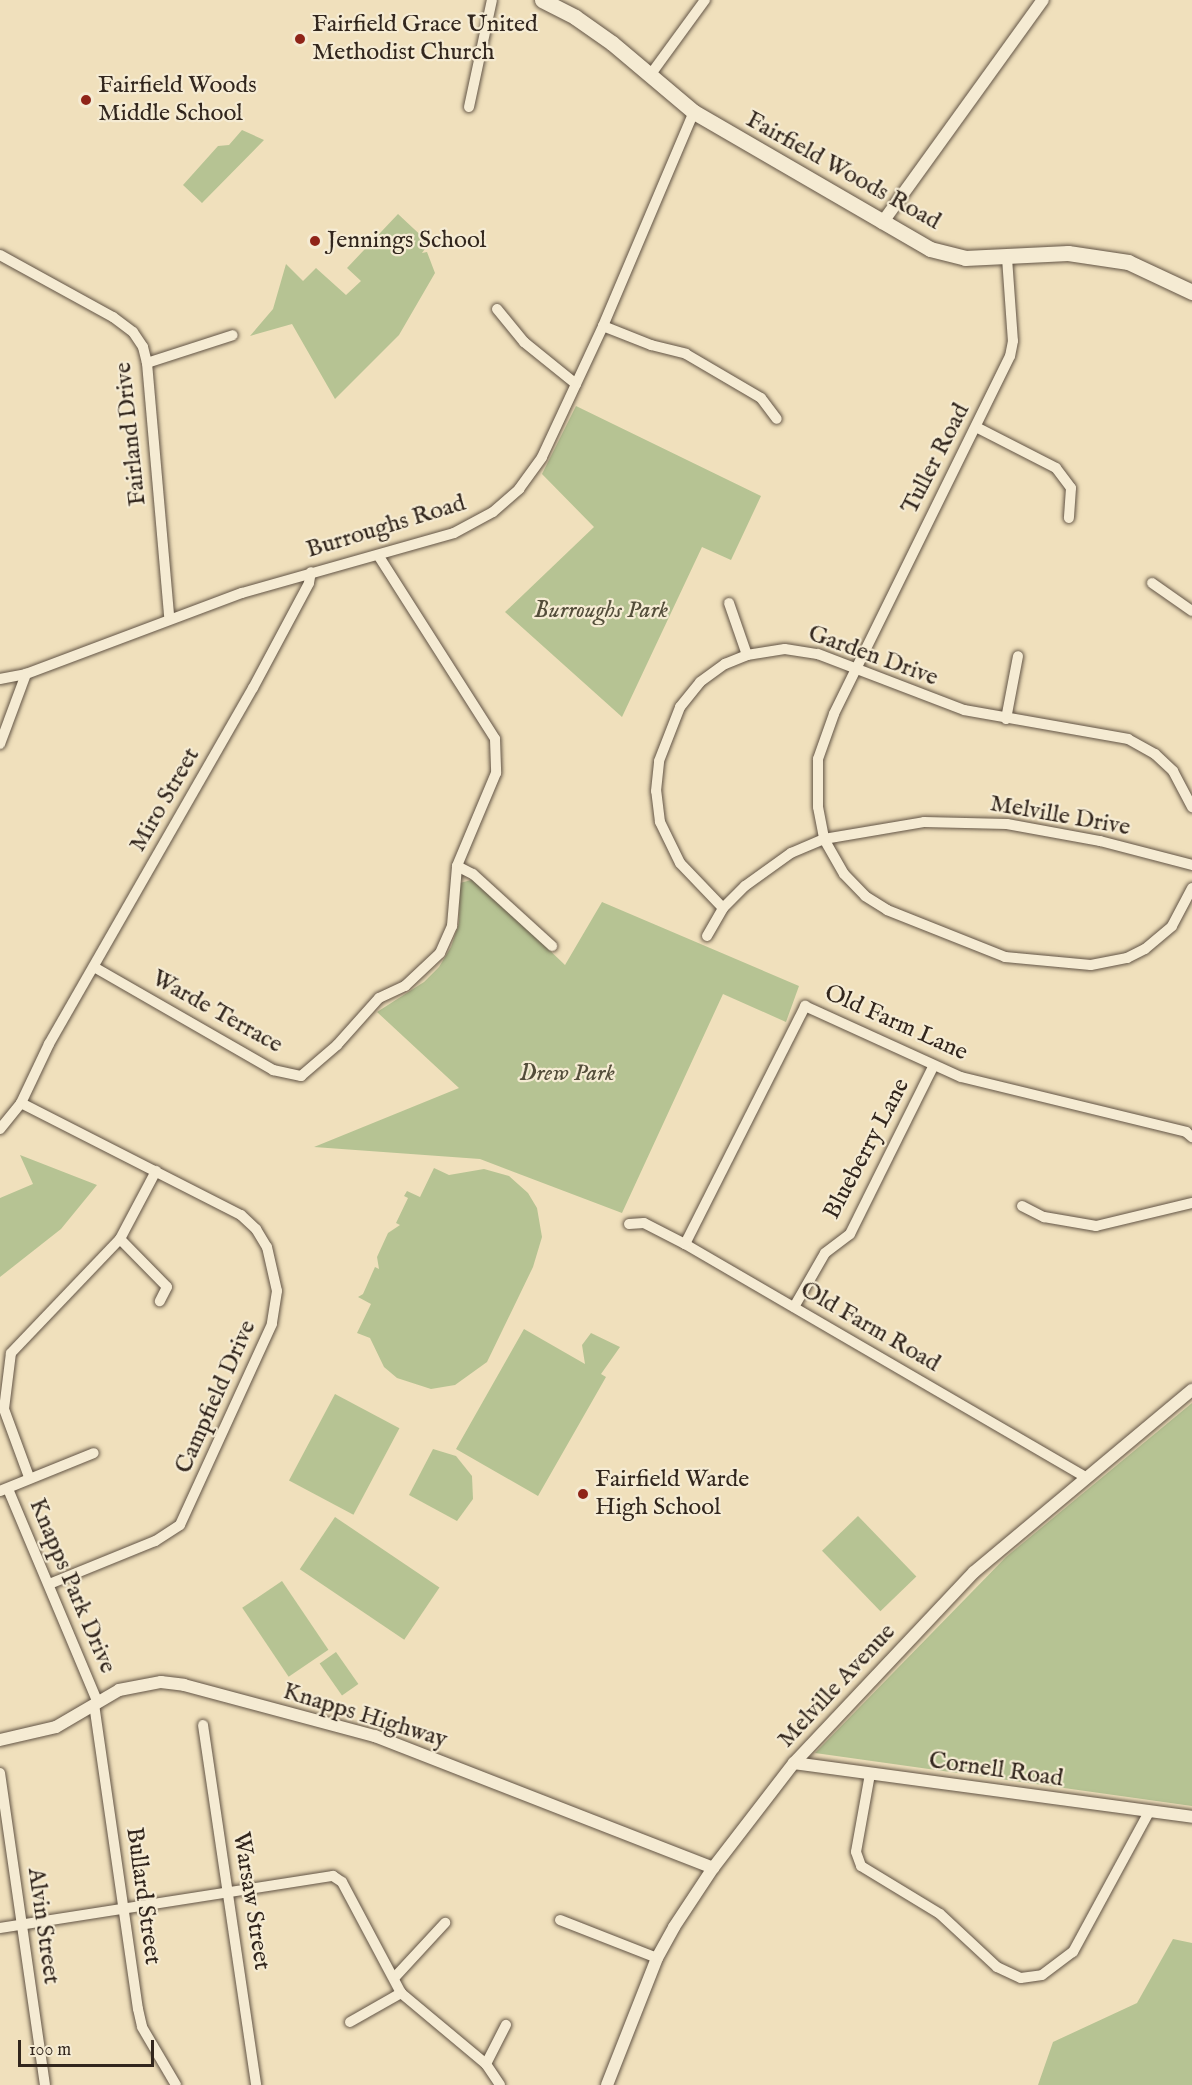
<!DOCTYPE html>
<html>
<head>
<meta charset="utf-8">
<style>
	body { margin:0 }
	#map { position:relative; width:1192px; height:2085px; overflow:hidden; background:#f0e0bc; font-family:"IM FELL English",serif }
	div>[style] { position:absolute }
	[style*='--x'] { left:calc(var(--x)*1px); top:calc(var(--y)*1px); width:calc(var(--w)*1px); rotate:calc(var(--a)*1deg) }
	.green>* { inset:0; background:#b6c393; transform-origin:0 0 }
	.roads { filter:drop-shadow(0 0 2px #625445) drop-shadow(0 0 2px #625445) }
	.minor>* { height:10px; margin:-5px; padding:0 5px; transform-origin:5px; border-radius:5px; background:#f5ebd3 }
	.tertiary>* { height:12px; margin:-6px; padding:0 6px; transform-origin:6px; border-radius:6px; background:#f5ebd3 }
	.secondary>* { height:15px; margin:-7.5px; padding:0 7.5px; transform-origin:7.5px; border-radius:7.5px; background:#f5ebd3 }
	.dots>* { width:16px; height:16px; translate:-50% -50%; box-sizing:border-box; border:3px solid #f5ebd3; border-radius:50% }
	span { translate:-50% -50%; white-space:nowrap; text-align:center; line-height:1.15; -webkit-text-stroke:4.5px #f5ebd3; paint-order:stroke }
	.poi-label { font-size:24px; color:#32261d }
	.left { translate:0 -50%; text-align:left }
	.street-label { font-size:24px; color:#32261d }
	.park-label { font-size:24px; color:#534d3a; font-style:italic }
	.scale { position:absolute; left:18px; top:2040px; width:136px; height:27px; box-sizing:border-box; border:3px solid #32261d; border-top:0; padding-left:8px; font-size:18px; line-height:21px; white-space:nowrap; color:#32261d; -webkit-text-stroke:4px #f5ebd3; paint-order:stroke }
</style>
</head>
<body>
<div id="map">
	<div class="green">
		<i style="clip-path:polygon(242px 130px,264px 140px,202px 203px,183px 185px,218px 146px,229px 145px)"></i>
		<i style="clip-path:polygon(398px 214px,429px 243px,422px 253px,427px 252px,435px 273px,399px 335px,335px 399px,292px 324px,250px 336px,273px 309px,286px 264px,303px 281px,316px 268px,346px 295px,361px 281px,347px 268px)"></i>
		<i style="clip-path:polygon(576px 406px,761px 496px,731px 560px,702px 547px,622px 717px,505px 612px,594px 527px,542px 474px)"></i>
		<i style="clip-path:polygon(475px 879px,565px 965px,602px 902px,799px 986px,786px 1022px,723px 994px,622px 1213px,480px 1159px,314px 1147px,459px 1088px,377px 1012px,424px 982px,439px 967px,451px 947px,459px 923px,460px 883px)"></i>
		<i style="clip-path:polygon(20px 1155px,97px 1185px,61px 1229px,0 1277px,0 1198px,33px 1184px)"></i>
		<i style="clip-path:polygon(434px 1168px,449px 1175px,484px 1169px,509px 1176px,528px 1193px,537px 1208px,542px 1237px,533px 1267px,487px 1362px,455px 1385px,431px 1389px,397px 1378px,384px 1367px,370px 1338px,357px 1333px,371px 1304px,358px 1297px,363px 1294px,375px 1267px,379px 1269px,377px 1257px,388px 1233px,400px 1225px,396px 1223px,408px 1198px,404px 1196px,407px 1191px,420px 1197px)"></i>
		<i style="clip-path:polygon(524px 1329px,585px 1364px,582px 1345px,591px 1333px,620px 1347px,601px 1374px,606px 1377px,538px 1496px,456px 1449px)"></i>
		<i style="left:335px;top:1394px;width:73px;height:98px;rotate:28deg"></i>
		<i style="clip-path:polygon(1192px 1403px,1192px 1806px,815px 1753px,1006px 1557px)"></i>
		<i style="clip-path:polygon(433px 1449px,456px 1456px,472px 1476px,473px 1499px,457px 1521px,409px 1495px)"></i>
		<i style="left:858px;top:1516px;width:84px;height:50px;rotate:46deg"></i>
		<i style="left:335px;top:1517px;width:126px;height:63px;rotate:34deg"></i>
		<i style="left:282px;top:1581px;width:83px;height:48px;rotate:56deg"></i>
		<i style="left:336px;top:1652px;width:39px;height:20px;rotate:55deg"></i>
		<i style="clip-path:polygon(1173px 1939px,1192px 1943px,1192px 2085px,1038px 2085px,1053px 2042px,1137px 2003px)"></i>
	</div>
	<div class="roads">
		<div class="minor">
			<i style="--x:651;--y:74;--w:92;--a:-53.9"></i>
			<i style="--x:469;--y:107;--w:109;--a:-77.9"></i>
			<i style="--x:0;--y:255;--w:129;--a:28.8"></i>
			<i style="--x:113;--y:317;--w:25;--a:37"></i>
			<i style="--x:133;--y:332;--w:18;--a:56"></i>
			<i style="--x:143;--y:347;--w:16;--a:76"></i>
			<i style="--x:147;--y:363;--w:255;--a:85"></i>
			<i style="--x:1007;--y:258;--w:83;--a:85.9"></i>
			<i style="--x:1013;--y:341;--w:15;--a:101"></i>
			<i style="--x:1010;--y:356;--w:399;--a:116.2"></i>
			<i style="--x:834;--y:714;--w:48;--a:109.6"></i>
			<i style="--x:818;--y:759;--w:48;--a:90"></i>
			<i style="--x:818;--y:807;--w:33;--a:79"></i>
			<i style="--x:824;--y:839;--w:40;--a:60.3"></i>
			<i style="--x:844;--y:874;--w:30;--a:46"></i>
			<i style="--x:865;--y:896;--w:26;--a:32"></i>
			<i style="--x:887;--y:910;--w:127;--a:21.7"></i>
			<i style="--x:1005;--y:957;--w:86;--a:5.3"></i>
			<i style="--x:1091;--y:965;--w:37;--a:-11"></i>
			<i style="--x:1127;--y:958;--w:20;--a:-27"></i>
			<i style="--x:1145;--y:949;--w:35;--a:-40"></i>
			<i style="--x:1172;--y:926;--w:43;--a:-62.2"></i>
			<i style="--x:497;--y:309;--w:43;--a:50.7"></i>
			<i style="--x:524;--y:342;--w:67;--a:38.9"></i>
			<i style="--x:603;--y:326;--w:52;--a:21.6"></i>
			<i style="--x:651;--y:345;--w:36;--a:14"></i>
			<i style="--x:686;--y:354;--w:87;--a:30.4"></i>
			<i style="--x:761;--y:398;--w:26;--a:53"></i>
			<i style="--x:147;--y:363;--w:90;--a:-18"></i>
			<i style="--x:976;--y:427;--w:90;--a:27.1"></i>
			<i style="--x:1056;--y:468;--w:25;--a:53"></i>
			<i style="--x:1071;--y:488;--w:30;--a:94"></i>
			<i style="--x:378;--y:555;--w:218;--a:57.5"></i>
			<i style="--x:495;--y:739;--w:34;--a:88"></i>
			<i style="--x:496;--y:773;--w:101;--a:112.8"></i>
			<i style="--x:457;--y:866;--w:18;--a:27"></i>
			<i style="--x:473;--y:874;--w:107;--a:42.3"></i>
			<i style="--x:1152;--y:583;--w:49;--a:35"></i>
			<i style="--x:729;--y:603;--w:55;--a:70.9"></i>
			<i style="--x:0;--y:679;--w:26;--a:-11"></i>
			<i style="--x:26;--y:674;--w:231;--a:-20.6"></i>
			<i style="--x:242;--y:593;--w:220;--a:-15.8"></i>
			<i style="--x:454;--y:533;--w:44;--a:-28.3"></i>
			<i style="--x:493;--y:512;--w:35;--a:-41"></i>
			<i style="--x:519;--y:489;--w:39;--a:-54"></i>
			<i style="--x:542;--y:457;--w:145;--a:-65"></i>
			<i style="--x:603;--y:326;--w:233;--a:-67"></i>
			<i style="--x:1006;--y:719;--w:64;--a:-79.2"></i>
			<i style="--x:0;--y:744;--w:75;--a:-69.6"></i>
			<i style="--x:723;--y:908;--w:62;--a:-133.7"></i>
			<i style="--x:680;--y:863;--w:46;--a:-116"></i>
			<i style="--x:660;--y:822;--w:31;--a:-97"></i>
			<i style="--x:656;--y:791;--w:30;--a:-84"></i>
			<i style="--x:659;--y:761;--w:58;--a:-68.7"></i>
			<i style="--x:680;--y:707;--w:32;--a:-51"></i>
			<i style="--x:700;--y:682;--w:31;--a:-36"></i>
			<i style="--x:725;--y:664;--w:24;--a:-22"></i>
			<i style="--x:747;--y:655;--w:38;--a:-9"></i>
			<i style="--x:785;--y:649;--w:33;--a:9"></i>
			<i style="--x:818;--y:654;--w:156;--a:21"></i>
			<i style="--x:964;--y:710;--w:167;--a:10"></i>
			<i style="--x:1128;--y:739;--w:31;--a:29"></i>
			<i style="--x:1155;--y:754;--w:25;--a:43"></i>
			<i style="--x:1173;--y:771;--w:41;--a:62.2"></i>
			<i style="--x:707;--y:936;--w:32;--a:-60"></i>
			<i style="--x:723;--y:908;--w:31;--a:-45"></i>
			<i style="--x:745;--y:886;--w:57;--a:-35.7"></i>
			<i style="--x:791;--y:853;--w:36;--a:-23"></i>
			<i style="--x:824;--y:839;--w:101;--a:-9.6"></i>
			<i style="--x:924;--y:822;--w:83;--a:1.4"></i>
			<i style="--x:1007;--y:824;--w:95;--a:10.4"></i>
			<i style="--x:1100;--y:841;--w:95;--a:14.6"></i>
			<i style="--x:94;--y:967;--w:207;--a:29.9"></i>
			<i style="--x:273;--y:1070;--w:29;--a:12"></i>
			<i style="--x:301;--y:1076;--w:48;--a:-40.7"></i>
			<i style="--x:337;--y:1045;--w:63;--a:-48.2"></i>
			<i style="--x:379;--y:998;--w:29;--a:-25"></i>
			<i style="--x:405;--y:986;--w:48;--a:-43.3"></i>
			<i style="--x:440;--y:953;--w:30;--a:-66"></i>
			<i style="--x:452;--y:926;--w:60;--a:-85.2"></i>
			<i style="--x:21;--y:1103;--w:247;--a:27"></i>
			<i style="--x:241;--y:1215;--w:21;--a:43"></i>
			<i style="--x:256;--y:1229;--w:21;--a:59"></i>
			<i style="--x:267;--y:1247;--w:45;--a:77.2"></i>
			<i style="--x:277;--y:1291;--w:33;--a:99"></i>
			<i style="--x:272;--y:1324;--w:221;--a:114.6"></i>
			<i style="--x:180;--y:1525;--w:30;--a:147"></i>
			<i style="--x:155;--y:1541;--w:114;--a:157.9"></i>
			<i style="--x:0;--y:1129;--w:33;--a:-51"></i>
			<i style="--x:21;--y:1103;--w:65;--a:-64.6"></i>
			<i style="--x:49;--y:1044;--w:410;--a:-60.2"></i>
			<i style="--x:253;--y:688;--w:119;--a:-61.9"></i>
			<i style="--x:309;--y:583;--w:11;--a:-80"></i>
			<i style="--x:1022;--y:1206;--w:25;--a:27"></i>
			<i style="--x:1044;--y:1217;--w:53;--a:9.8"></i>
			<i style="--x:1096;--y:1226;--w:99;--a:-13.5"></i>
			<i style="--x:629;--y:1224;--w:15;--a:-4"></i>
			<i style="--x:644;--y:1223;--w:46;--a:27.1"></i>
			<i style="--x:685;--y:1244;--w:465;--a:30.2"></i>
			<i style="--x:120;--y:1239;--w:67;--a:45.6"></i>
			<i style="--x:167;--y:1287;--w:16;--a:117"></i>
			<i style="--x:685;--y:1244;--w:267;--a:-63.2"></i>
			<i style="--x:805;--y:1006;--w:171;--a:24.5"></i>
			<i style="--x:961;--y:1077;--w:232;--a:13.7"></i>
			<i style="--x:1186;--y:1132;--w:8;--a:40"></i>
			<i style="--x:794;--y:1307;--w:62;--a:-60.1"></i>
			<i style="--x:825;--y:1253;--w:31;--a:-37"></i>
			<i style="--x:850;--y:1234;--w:186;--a:-63.6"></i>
			<i style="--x:29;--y:1477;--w:72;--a:-110.2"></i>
			<i style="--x:4;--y:1409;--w:56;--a:-82.9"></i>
			<i style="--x:11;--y:1353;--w:158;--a:-46.3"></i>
			<i style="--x:120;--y:1239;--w:77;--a:-62.1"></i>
			<i style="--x:8;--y:1489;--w:230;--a:67.2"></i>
			<i style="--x:0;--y:1491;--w:101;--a:-22"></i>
			<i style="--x:94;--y:1704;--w:308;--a:81.8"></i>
			<i style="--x:138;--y:2009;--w:18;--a:77"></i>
			<i style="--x:142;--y:2027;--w:67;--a:59.6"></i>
			<i style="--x:203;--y:1725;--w:364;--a:81.6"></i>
			<i style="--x:0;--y:1773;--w:315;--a:81.8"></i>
			<i style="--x:870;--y:1774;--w:79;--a:100.2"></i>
			<i style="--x:856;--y:1852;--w:15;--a:70"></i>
			<i style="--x:861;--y:1866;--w:92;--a:31.3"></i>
			<i style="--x:940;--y:1914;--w:78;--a:42.9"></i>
			<i style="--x:997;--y:1967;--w:26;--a:25"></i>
			<i style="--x:1021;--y:1978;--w:21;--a:-8"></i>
			<i style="--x:1042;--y:1975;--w:39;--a:-37"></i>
			<i style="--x:1073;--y:1952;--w:159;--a:-61.5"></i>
			<i style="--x:560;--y:1920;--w:104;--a:21.4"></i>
			<i style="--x:0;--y:1928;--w:337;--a:-8.9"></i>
			<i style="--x:333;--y:1876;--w:11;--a:34"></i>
			<i style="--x:342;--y:1882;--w:126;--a:62"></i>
			<i style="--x:401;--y:1993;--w:111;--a:39.9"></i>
			<i style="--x:486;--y:2064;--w:25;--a:56"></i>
			<i style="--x:395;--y:1977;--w:74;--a:-47.2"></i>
			<i style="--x:350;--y:2022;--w:59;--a:-29.6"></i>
			<i style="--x:486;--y:2064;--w:44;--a:-62.9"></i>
		</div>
		<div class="tertiary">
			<i style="--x:882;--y:223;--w:275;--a:-54.2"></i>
			<i style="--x:0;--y:1740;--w:57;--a:-13.1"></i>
			<i style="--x:56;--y:1727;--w:73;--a:-30.4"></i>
			<i style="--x:119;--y:1690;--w:43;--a:-10.8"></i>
			<i style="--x:161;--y:1682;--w:23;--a:7"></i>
			<i style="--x:184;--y:1685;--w:198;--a:15"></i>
			<i style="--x:375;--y:1736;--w:363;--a:21.3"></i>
			<i style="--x:794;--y:1763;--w:402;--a:7.7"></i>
			<i style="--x:607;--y:2085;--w:136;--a:-68.5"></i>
			<i style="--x:657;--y:1958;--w:35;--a:-61"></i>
			<i style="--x:674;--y:1927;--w:71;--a:-56.5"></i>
			<i style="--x:713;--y:1868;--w:133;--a:-52.4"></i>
			<i style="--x:794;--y:1763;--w:262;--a:-46.7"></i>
			<i style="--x:974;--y:1572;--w:284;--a:-39.9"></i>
		</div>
		<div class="secondary">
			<i style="--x:542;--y:0;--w:37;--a:27"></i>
			<i style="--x:575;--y:17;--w:45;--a:35.1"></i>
			<i style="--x:612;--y:43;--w:107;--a:40.1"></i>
			<i style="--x:694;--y:112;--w:273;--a:30.1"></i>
			<i style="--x:930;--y:249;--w:36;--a:14"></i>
			<i style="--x:965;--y:258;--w:103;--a:-2.8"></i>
			<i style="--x:1068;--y:253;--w:61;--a:8.5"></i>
			<i style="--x:1128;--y:262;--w:71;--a:25.1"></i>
		</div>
	</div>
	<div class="dots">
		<i style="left:300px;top:39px;background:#8f2418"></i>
		<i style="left:86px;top:100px;background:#8f2418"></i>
		<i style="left:315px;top:241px;background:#8f2418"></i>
		<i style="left:583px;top:1494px;background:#8f2418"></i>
	</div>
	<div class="poi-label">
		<span class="left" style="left:312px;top:39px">Fairfield Grace United<br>Methodist Church</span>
		<span class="left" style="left:98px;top:100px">Fairfield Woods<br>Middle School</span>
		<span class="left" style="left:327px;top:241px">Jennings School</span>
		<span class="left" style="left:595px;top:1494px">Fairfield Warde<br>High School</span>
	</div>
	<div class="street-label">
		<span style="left:843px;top:171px;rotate:29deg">Fairfield Woods Road</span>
		<span style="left:131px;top:434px;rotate:-96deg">Fairland Drive</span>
		<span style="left:936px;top:459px;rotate:-63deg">Tuller Road</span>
		<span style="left:386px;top:527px;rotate:-17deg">Burroughs Road</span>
		<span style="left:873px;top:656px;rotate:20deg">Garden Drive</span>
		<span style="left:165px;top:800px;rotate:-60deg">Miro Street</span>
		<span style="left:1060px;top:816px;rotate:10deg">Melville Drive</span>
		<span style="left:217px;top:1012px;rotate:29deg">Warde Terrace</span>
		<span style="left:896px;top:1023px;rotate:24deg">Old Farm Lane</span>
		<span style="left:867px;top:1149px;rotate:-62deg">Blueberry Lane</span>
		<span style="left:870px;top:1327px;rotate:30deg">Old Farm Road</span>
		<span style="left:216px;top:1397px;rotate:-66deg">Campfield Drive</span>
		<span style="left:72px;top:1586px;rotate:67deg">Knapps Park Drive</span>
		<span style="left:837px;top:1686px;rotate:-47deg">Melville Avenue</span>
		<span style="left:365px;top:1716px;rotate:17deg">Knapps Highway</span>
		<span style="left:996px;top:1770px;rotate:8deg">Cornell Road</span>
		<span style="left:143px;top:1896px;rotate:82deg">Bullard Street</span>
		<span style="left:251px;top:1901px;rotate:81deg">Warsaw Street</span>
		<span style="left:43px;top:1926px;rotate:82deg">Alvin Street</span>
	</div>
	<div class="park-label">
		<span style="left:601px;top:611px">Burroughs Park</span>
		<span style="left:567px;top:1074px">Drew Park</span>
	</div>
	<div class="scale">100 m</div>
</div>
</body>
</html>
